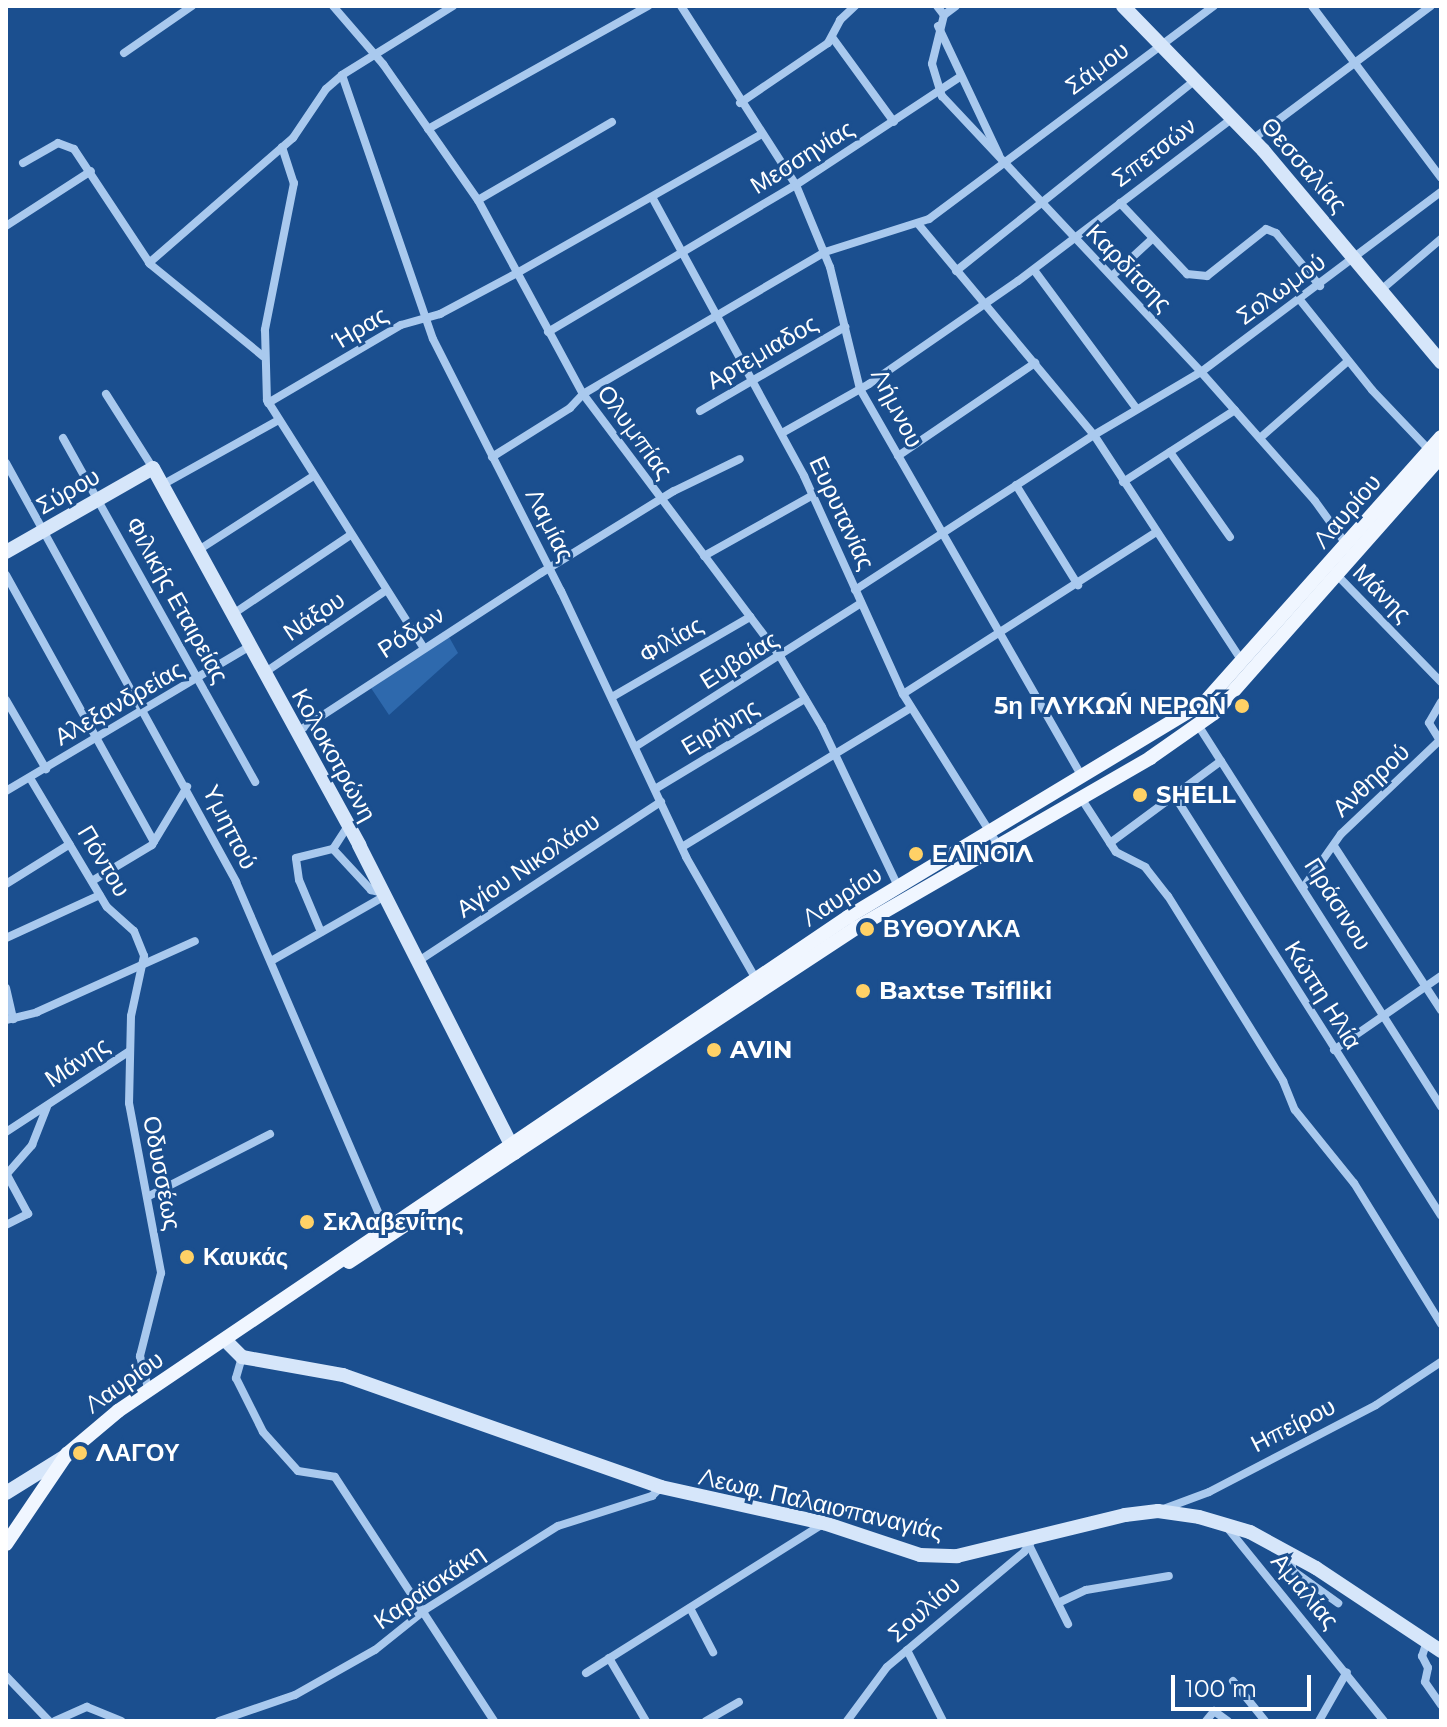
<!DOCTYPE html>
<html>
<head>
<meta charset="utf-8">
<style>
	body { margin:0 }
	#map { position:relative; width:1447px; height:1727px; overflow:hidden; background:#1b4f8f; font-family:Montserrat,sans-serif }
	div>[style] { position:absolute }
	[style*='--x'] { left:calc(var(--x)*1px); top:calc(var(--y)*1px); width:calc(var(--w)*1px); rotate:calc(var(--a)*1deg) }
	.green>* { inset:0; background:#2e69ad }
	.street>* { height:8px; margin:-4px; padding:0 4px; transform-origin:4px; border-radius:4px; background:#a9c9ee }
	.secondary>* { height:14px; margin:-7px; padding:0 7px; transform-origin:7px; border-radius:7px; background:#d6e6fa }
	.primary>* { height:14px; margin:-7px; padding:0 7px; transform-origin:7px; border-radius:7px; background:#f0f6ff }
	.dots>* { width:22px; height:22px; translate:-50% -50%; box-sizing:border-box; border:4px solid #1b4f8f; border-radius:50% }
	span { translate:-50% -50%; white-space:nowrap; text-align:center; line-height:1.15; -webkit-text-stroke:6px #1b4f8f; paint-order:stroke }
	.street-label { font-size:24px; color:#fff }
	.poi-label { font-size:24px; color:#fff; font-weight:700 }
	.right { translate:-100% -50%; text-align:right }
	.left { translate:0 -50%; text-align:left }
	.frame { position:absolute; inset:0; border:8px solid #fff; pointer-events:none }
	.scale { position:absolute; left:1171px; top:1675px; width:140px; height:36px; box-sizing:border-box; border:4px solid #fff; border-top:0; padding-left:10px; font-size:24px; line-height:28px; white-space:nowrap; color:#fff; -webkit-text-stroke:6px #1b4f8f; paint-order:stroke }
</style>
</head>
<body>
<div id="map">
	<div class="green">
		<i style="clip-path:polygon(449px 637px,458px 653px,389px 715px,371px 688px)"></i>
	</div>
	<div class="street">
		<i style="--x:333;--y:6;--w:77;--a:49.2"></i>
		<i style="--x:383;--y:64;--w:166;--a:55.1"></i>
		<i style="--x:478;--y:200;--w:221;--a:61.6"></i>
		<i style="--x:583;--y:394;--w:330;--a:53.1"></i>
		<i style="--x:781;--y:658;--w:80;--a:59.3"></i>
		<i style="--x:822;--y:727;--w:176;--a:64.5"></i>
		<i style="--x:681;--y:6;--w:213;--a:57.3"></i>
		<i style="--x:796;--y:185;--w:89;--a:67.5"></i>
		<i style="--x:830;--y:267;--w:126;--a:76.2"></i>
		<i style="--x:860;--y:389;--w:447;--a:60.2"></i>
		<i style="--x:937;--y:6;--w:11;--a:52"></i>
		<i style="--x:944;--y:15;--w:50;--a:103.8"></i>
		<i style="--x:932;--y:64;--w:34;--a:73"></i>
		<i style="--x:942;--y:96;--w:378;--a:46.8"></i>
		<i style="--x:1201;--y:372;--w:172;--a:48.5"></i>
		<i style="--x:1315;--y:501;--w:53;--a:54.2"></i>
		<i style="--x:1312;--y:6;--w:215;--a:53.1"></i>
		<i style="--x:944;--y:15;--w:15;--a:-37"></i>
		<i style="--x:938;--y:26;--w:143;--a:64.7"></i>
		<i style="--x:832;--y:37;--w:105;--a:53.9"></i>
		<i style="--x:124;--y:53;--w:83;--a:-34.7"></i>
		<i style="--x:342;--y:75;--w:279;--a:71"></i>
		<i style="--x:433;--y:339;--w:283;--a:63.1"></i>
		<i style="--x:561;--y:591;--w:294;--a:64.8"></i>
		<i style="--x:686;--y:857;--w:141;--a:60.2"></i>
		<i style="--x:740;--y:103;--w:107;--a:-34.3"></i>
		<i style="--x:828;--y:43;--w:26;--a:-62"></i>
		<i style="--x:840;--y:20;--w:21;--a:-43"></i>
		<i style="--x:428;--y:129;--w:252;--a:-29.2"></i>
		<i style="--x:1253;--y:139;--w:222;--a:-36.8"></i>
		<i style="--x:282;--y:147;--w:38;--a:72"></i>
		<i style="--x:294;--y:183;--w:150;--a:101.2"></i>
		<i style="--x:265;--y:330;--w:70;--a:88.4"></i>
		<i style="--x:267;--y:400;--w:294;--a:57.7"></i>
		<i style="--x:23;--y:163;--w:40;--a:-29.7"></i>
		<i style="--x:58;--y:143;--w:17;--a:21"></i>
		<i style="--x:74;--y:149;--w:138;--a:56.5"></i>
		<i style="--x:150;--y:264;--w:146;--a:39.2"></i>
		<i style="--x:652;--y:197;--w:318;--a:61.4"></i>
		<i style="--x:804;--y:476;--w:239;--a:65.6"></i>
		<i style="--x:903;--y:694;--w:178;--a:57.8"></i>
		<i style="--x:478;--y:200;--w:155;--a:-30.2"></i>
		<i style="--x:1120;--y:203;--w:98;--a:46.7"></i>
		<i style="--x:1187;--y:274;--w:20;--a:6"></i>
		<i style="--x:1207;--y:276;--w:75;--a:-38.5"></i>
		<i style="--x:1266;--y:229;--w:11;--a:22"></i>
		<i style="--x:1276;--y:233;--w:69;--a:50.3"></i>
		<i style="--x:919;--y:225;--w:273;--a:50.2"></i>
		<i style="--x:1094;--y:435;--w:270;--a:56.8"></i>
		<i style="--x:6;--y:226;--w:101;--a:-32.9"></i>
		<i style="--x:149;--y:263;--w:191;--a:-41"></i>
		<i style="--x:293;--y:138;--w:59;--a:-56"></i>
		<i style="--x:326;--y:89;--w:21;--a:-41"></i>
		<i style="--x:342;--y:75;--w:131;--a:-31.9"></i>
		<i style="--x:1034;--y:270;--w:173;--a:53.5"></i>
		<i style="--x:956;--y:271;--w:306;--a:-38.6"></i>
		<i style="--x:1112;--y:276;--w:54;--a:-42.8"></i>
		<i style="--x:1381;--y:290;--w:79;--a:-40.4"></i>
		<i style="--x:1300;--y:300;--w:115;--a:51.3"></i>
		<i style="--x:1372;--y:390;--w:84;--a:46.4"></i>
		<i style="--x:548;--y:332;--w:288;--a:-30.7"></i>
		<i style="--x:796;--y:185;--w:196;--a:-33.4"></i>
		<i style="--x:106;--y:394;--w:88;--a:57.6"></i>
		<i style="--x:268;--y:403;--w:154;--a:-30.4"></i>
		<i style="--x:401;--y:325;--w:41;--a:-15.8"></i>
		<i style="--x:440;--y:314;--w:87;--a:-28"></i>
		<i style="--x:517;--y:273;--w:279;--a:-29.6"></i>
		<i style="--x:700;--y:411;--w:168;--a:-30.1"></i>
		<i style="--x:782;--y:433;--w:100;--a:-29.4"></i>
		<i style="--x:869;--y:384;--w:181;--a:-34.7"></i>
		<i style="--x:1018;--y:281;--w:270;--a:-37.2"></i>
		<i style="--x:63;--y:438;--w:394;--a:60.8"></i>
		<i style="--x:1260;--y:438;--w:117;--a:-41.2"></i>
		<i style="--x:1170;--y:452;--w:104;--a:54.8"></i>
		<i style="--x:898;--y:456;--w:166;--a:-34.2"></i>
		<i style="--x:492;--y:457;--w:92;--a:-32.1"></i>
		<i style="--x:570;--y:408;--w:19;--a:-47"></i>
		<i style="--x:583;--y:394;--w:281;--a:-30.4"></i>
		<i style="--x:825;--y:252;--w:109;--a:-17.6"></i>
		<i style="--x:929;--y:219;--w:356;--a:-36.8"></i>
		<i style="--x:6;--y:463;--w:478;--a:61.2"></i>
		<i style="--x:236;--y:882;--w:374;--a:66.7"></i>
		<i style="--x:1123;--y:482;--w:133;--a:-32.7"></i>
		<i style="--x:162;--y:485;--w:132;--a:-29.1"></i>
		<i style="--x:1016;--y:485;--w:118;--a:58.2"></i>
		<i style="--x:197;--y:551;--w:137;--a:-32.8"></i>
		<i style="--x:704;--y:556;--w:125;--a:-29.2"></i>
		<i style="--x:1336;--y:574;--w:151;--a:45.8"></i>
		<i style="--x:6;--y:575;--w:305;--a:61"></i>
		<i style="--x:855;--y:590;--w:285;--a:-33"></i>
		<i style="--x:1094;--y:435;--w:124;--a:-30.5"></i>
		<i style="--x:1201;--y:372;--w:300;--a:-36.9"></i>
		<i style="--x:233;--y:614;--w:140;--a:-33.9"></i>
		<i style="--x:264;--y:673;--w:146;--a:-34.1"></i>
		<i style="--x:903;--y:694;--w:300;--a:-32.6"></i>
		<i style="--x:612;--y:697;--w:160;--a:-30.1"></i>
		<i style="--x:6;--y:700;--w:80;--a:59.9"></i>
		<i style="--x:1441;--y:702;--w:24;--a:120"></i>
		<i style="--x:1429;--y:723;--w:22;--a:58"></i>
		<i style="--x:1198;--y:725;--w:453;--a:57.5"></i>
		<i style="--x:297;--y:732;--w:291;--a:-33.1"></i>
		<i style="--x:541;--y:573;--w:156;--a:-31.7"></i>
		<i style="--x:674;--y:491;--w:73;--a:-25.9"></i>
		<i style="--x:635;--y:747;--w:268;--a:-32.5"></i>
		<i style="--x:30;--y:778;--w:150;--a:59.2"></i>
		<i style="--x:107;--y:907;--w:36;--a:42"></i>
		<i style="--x:134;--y:931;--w:27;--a:68"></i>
		<i style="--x:144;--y:956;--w:61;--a:102.2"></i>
		<i style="--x:131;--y:1016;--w:87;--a:91.3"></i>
		<i style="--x:129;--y:1103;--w:173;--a:79.3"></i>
		<i style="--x:161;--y:1273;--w:86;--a:104.2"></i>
		<i style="--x:140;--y:1356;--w:36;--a:76"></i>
		<i style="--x:655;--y:789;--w:175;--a:-31"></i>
		<i style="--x:6;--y:791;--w:284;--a:-30.7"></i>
		<i style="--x:1174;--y:795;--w:498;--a:57.6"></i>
		<i style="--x:1081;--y:798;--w:64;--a:57.1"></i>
		<i style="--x:1116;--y:852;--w:33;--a:27"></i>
		<i style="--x:1145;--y:867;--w:37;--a:52"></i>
		<i style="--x:1168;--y:896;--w:218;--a:58.1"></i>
		<i style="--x:1283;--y:1081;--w:31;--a:68"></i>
		<i style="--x:1295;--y:1110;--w:94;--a:51.1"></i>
		<i style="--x:1354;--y:1183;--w:166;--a:58.3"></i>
		<i style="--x:1110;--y:843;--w:138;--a:-36.5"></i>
		<i style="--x:1334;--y:846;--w:196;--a:56.9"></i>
		<i style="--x:682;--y:847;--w:268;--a:-31.3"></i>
		<i style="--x:333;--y:849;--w:27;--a:-57"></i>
		<i style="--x:92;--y:881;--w:70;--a:-31"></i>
		<i style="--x:152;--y:845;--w:68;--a:-58.9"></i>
		<i style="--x:6;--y:884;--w:75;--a:-32"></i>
		<i style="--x:1303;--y:888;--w:66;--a:-54.9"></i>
		<i style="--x:1341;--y:834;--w:137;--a:-43.5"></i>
		<i style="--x:321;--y:932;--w:56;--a:-112.9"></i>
		<i style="--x:299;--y:880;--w:22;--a:-98"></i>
		<i style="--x:296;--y:858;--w:38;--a:-14"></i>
		<i style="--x:333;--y:849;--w:56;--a:47.2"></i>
		<i style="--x:371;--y:890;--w:12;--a:14"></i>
		<i style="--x:6;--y:938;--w:103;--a:-24.6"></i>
		<i style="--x:271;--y:961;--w:131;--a:-29.7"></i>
		<i style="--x:417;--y:962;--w:292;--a:-33.3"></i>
		<i style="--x:6;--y:988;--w:32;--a:77"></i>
		<i style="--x:6;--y:1020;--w:32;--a:-14"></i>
		<i style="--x:37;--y:1012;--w:173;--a:-24.2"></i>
		<i style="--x:1334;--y:1050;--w:130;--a:-34.7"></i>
		<i style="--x:6;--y:1132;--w:148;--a:-33.2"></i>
		<i style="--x:6;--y:1175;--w:40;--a:-49"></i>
		<i style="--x:32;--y:1145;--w:41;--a:-68.5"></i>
		<i style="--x:149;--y:1196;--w:136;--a:-27.1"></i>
		<i style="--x:6;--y:1225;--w:25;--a:-27"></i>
		<i style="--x:28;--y:1214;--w:44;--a:-118.3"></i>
		<i style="--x:242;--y:1357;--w:22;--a:106"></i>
		<i style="--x:236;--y:1378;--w:60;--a:63.4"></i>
		<i style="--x:263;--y:1432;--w:52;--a:48.1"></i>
		<i style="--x:298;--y:1471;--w:37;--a:9"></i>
		<i style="--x:335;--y:1477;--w:291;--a:56.9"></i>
		<i style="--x:1166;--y:1508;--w:46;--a:-20.4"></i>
		<i style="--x:1209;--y:1492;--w:188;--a:-27.5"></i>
		<i style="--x:1376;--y:1405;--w:78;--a:-33.5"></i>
		<i style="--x:1226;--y:1526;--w:251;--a:51"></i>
		<i style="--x:1030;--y:1547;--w:86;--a:63.7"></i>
		<i style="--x:1292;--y:1555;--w:15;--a:90"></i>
		<i style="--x:1292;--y:1570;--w:57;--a:35.7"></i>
		<i style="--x:1058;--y:1603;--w:31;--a:-25"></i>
		<i style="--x:1086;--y:1590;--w:84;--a:-9.6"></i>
		<i style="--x:690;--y:1608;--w:50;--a:62.4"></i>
		<i style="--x:1427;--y:1641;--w:16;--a:108"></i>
		<i style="--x:1422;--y:1656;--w:13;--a:63"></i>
		<i style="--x:1428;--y:1668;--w:14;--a:102"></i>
		<i style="--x:1425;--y:1682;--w:28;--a:55"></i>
		<i style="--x:907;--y:1650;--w:80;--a:63.1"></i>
		<i style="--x:609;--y:1658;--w:73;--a:59.6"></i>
		<i style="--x:586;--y:1673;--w:280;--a:-32.2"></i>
		<i style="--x:6;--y:1676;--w:62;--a:46.3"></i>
		<i style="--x:1233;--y:1681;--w:51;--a:51.3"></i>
		<i style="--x:55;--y:1721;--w:35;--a:-24"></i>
		<i style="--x:87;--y:1707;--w:37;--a:22"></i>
		<i style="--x:219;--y:1721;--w:80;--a:-18.9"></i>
		<i style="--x:295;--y:1695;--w:92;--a:-29.4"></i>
		<i style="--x:375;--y:1650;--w:65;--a:-38.8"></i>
		<i style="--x:426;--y:1609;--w:156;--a:-32.2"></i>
		<i style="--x:558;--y:1526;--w:99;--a:-17.7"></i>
		<i style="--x:652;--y:1496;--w:13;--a:-45"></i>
		<i style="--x:706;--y:1721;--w:38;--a:-30"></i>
		<i style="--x:847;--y:1721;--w:67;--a:-53.5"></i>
		<i style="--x:887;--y:1667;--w:179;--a:-40"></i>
		<i style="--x:1024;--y:1552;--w:19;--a:-55"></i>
		<i style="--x:1206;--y:1721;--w:13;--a:-51"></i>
		<i style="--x:1214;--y:1711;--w:17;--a:36"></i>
		<i style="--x:1319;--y:1721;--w:56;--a:-60.3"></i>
	</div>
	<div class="secondary">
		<i style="--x:1123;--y:6;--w:201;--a:45.8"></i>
		<i style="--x:1263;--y:150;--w:277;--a:50"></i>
		<i style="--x:6;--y:552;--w:169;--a:-29.7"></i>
		<i style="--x:153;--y:468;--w:430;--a:61.3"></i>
		<i style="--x:359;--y:845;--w:345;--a:63.1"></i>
		<i style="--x:225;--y:1340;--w:24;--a:45"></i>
		<i style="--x:242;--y:1357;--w:103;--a:10.1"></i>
		<i style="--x:343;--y:1375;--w:337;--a:19.4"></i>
		<i style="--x:661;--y:1487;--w:167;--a:12.5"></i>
		<i style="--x:824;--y:1523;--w:101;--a:18.4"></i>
		<i style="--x:920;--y:1555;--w:37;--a:2"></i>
		<i style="--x:957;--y:1556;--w:173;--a:-13.7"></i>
		<i style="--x:1125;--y:1515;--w:33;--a:-7"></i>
		<i style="--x:1158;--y:1511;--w:41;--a:8.3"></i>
		<i style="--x:1199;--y:1517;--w:53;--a:16.4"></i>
		<i style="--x:1250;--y:1532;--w:75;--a:28.6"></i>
		<i style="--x:1316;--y:1568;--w:150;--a:33.6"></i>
		<i style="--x:6;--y:1493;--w:72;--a:-31.9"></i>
	</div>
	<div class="primary">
		<i style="--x:349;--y:1262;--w:607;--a:-33.38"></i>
		<i style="--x:856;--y:928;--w:340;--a:-30"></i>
		<i style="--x:1150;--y:758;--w:78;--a:-35.1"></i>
		<i style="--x:1214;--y:713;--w:343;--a:-48.5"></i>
		<i style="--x:6;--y:1544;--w:109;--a:-55.9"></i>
		<i style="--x:67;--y:1454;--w:67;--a:-40.1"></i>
		<i style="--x:118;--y:1411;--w:881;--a:-34.09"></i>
		<i style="--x:848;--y:917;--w:417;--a:-31.1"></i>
		<i style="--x:1205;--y:702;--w:355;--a:-48.3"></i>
	</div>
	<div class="dots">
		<i style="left:1242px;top:706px;background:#ffd166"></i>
		<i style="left:1140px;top:795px;background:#ffd166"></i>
		<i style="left:916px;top:854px;background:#ffd166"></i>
		<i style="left:867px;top:929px;background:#ffd166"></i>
		<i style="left:863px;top:991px;background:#ffd166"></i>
		<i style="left:714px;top:1050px;background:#ffd166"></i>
		<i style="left:307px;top:1222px;background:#ffd166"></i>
		<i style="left:187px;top:1257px;background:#ffd166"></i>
		<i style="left:80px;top:1453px;background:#ffd166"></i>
	</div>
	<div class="street-label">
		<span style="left:1097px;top:68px;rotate:-36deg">Σάμου</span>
		<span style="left:1154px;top:152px;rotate:-37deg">Σπετσών</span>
		<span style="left:802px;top:157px;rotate:-32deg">Μεσσηνίας</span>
		<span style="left:1304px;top:165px;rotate:49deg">Θεσσαλίας</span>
		<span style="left:1129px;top:268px;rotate:46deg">Καρδίτσης</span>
		<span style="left:1281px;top:289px;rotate:-36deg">Σολωμού</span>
		<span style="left:360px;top:328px;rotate:-31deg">Ήρας</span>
		<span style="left:762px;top:352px;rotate:-30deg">Αρτεμιαδος</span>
		<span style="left:897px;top:408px;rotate:63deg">Λήμνου</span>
		<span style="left:635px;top:432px;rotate:54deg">Ολυμπίας</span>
		<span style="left:68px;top:491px;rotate:-30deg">Σύρου</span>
		<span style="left:1347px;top:511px;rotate:-49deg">Λαυρίου</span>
		<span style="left:842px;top:513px;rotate:65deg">Ευρυτανίας</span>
		<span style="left:550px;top:525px;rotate:63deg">Λαμίας</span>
		<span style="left:1382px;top:593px;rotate:45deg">Μάνης</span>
		<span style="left:177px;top:600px;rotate:61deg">Φιλικής Εταιρείας</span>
		<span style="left:314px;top:616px;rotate:-34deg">Νάξου</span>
		<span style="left:411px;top:632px;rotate:-33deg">Ρόδων</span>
		<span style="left:671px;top:640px;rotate:-30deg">Φιλίας</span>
		<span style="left:739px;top:660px;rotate:-32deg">Ευβοίας</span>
		<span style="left:119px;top:703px;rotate:-30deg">Αλεξανδρείας</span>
		<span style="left:720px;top:727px;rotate:-31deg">Ειρήνης</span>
		<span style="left:334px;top:755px;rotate:61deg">Κολοκοτρώνη</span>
		<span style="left:1371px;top:780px;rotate:-43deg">Ανθηρού</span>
		<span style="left:230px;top:827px;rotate:63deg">Υμηττού</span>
		<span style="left:104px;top:861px;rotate:59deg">Πόντου</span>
		<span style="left:528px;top:865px;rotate:-34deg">Αγίου Νικολάου</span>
		<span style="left:842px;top:896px;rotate:-33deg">Λαυρίου</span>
		<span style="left:1338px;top:904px;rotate:58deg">Πράσινου</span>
		<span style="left:1323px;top:995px;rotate:58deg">Κώττη Ηλία</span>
		<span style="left:77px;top:1062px;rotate:-33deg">Μάνης</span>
		<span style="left:162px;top:1173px;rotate:79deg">Οδυσσέως</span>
		<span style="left:124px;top:1382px;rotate:-35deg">Λαυρίου</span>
		<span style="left:1293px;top:1425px;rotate:-27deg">Ηπείρου</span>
		<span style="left:821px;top:1504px;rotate:13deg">Λεωφ. Παλαιοπαναγιάς</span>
		<span style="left:429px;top:1587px;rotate:-35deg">Καραϊσκάκη</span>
		<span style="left:1305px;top:1591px;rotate:50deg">Αμαλίας</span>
		<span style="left:924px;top:1609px;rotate:-41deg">Σουλίου</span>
	</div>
	<div class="poi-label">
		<span class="right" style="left:1226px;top:706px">5η ΓΛΥΚΏΝ ΝΕΡΏΝ</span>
		<span class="left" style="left:1156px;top:795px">SHELL</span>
		<span class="left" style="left:932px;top:854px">ΕΛΙΝΟΙΛ</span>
		<span class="left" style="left:883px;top:929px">ΒΥΘΟΥΛΚΑ</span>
		<span class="left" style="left:879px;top:991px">Baxtse Tsifliki</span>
		<span class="left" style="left:730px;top:1050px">AVIN</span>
		<span class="left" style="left:323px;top:1222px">Σκλαβενίτης</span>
		<span class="left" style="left:203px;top:1257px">Καυκάς</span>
		<span class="left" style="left:96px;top:1453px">ΛΑΓΟΥ</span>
	</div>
	<div class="frame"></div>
	<div class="scale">100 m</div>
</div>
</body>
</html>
